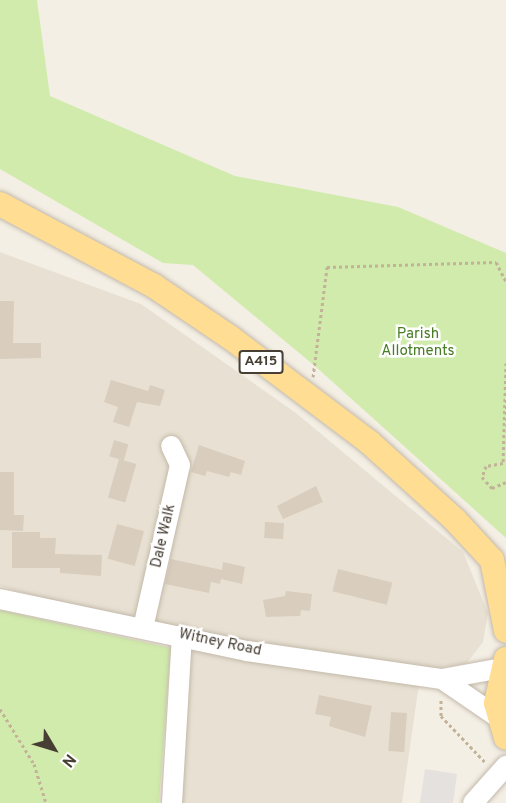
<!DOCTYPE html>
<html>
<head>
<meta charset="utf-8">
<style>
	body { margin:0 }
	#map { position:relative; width:506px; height:803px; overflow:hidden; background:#f4efe5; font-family:Overpass,sans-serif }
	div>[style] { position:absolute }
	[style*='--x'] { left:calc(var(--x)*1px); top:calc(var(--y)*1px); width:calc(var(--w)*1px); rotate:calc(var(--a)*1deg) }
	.residential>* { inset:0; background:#e8e1d3 }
	.green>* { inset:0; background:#d0ebab }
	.parking>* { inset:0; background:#e4e1de }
	.building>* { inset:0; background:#d9cdbd; transform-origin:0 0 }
	.path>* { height:3px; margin-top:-1.5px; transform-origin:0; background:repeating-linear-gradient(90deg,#c2b298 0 3px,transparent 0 6px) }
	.roads { filter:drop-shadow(0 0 2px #c3b9aa) drop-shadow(0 0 2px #c3b9aa) }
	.minor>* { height:20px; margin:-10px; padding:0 10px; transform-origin:10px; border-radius:10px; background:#fff }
	.major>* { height:24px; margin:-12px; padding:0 12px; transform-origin:12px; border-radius:12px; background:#ffdd93 }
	span { translate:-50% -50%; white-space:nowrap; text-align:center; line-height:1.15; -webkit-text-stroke:5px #fff; paint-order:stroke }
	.shield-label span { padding:2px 4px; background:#fff; border:2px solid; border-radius:4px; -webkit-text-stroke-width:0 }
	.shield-label { font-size:14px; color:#473f34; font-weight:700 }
	.park-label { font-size:15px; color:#487c24 }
	.street-label { font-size:15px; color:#473f34 }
	.north { position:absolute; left:24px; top:719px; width:60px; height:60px; -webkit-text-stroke:4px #fff; paint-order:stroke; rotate:128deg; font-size:16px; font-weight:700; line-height:24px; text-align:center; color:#473f34 }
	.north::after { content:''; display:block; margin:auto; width:21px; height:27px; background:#473f34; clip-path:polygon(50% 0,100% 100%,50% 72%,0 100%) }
</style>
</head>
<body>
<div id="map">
	<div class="residential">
		<i style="clip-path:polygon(0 252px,141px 304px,296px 413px,463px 552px,488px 613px,483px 642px,466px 664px,421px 670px,402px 803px,172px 803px,182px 635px,143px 628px,0 586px)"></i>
	</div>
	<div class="green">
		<i style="clip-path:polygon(0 0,37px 0,50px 96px,235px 176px,398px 207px,506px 253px,506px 538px,315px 366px,193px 265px,163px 263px,0 169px)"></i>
		<i style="clip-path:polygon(0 610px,171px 648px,159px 803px,0 803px)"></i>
	</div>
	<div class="parking">
		<i style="clip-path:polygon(425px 769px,457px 774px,453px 803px,420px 803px)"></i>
	</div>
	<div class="building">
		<i style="clip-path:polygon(0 301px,14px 301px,13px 343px,41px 343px,41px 358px,0 359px)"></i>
		<i style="clip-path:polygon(111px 380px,148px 391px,150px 385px,165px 390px,160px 406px,137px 402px,129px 427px,113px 422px,118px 407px,104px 402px)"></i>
		<i style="left:114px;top:440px;width:15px;height:17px;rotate:16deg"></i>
		<i style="clip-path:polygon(199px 445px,245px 461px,241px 475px,231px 472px,229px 477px,207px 471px,205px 476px,191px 472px)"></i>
		<i style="left:119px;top:459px;width:18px;height:40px;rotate:16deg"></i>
		<i style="clip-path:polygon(0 472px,14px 472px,14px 515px,24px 515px,23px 531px,0 530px)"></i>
		<i style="clip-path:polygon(316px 486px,323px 502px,283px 519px,277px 506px)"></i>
		<i style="left:265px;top:522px;width:19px;height:16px;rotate:3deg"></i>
		<i style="left:117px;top:524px;width:28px;height:36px;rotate:15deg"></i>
		<i style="clip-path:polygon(12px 532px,40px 532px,40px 538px,56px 538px,55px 554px,102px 555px,101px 576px,60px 573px,60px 568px,12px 568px)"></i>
		<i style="clip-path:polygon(171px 559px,222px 570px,223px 562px,245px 567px,242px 584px,221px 579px,220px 584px,211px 582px,209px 593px,165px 584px)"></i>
		<i style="left:338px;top:569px;width:56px;height:23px;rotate:14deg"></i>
		<i style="clip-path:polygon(286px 591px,312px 594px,310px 611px,301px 610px,300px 616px,266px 617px,263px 600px,285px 596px)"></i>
		<i style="clip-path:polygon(319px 695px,372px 706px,365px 737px,329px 726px,331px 717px,315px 714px)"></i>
		<i style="left:391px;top:712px;width:16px;height:39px;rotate:4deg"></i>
	</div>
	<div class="path">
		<i style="--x:506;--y:363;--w:100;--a:91.7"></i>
		<i style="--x:503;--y:463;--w:17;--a:170"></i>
		<i style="--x:486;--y:466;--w:12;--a:110"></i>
		<i style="--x:482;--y:477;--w:15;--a:48"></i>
		<i style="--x:492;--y:488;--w:15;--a:-23"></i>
		<i style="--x:313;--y:377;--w:111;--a:-82.7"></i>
		<i style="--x:327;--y:267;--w:169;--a:-1.7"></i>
		<i style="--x:496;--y:262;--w:22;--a:63"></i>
		<i style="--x:441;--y:700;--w:16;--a:90"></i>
		<i style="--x:441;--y:716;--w:64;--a:46.3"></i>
		<i style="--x:0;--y:709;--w:65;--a:58.3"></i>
		<i style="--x:34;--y:764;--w:41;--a:72.9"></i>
	</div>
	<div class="roads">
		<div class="minor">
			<i style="--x:0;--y:599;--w:252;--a:11.9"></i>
			<i style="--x:247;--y:651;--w:197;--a:8.2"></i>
			<i style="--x:442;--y:679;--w:61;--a:-10.4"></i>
			<i style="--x:143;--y:628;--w:167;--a:-77.2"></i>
			<i style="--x:180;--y:465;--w:21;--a:-115"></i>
			<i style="--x:442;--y:679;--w:69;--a:34.4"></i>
			<i style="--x:172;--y:803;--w:168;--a:-86.6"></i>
			<i style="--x:473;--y:803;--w:50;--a:-48.3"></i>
		</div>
		<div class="major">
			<i style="--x:0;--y:204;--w:174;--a:28"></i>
			<i style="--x:154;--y:286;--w:93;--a:34"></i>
			<i style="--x:231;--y:338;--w:173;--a:37"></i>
			<i style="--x:369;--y:442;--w:116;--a:42.2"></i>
			<i style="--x:455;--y:520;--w:54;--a:47.2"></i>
			<i style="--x:492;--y:560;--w:72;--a:78.8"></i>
			<i style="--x:506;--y:659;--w:45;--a:102.8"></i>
			<i style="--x:496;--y:703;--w:36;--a:74"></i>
		</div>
	</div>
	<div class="shield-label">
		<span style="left:261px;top:362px">A415</span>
	</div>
	<div class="park-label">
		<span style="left:418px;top:343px">Parish<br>Allotments</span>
	</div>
	<div class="street-label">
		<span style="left:164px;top:536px;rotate:-77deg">Dale Walk</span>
		<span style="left:220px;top:643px;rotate:12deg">Witney Road</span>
	</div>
	<div class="north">N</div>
</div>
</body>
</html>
